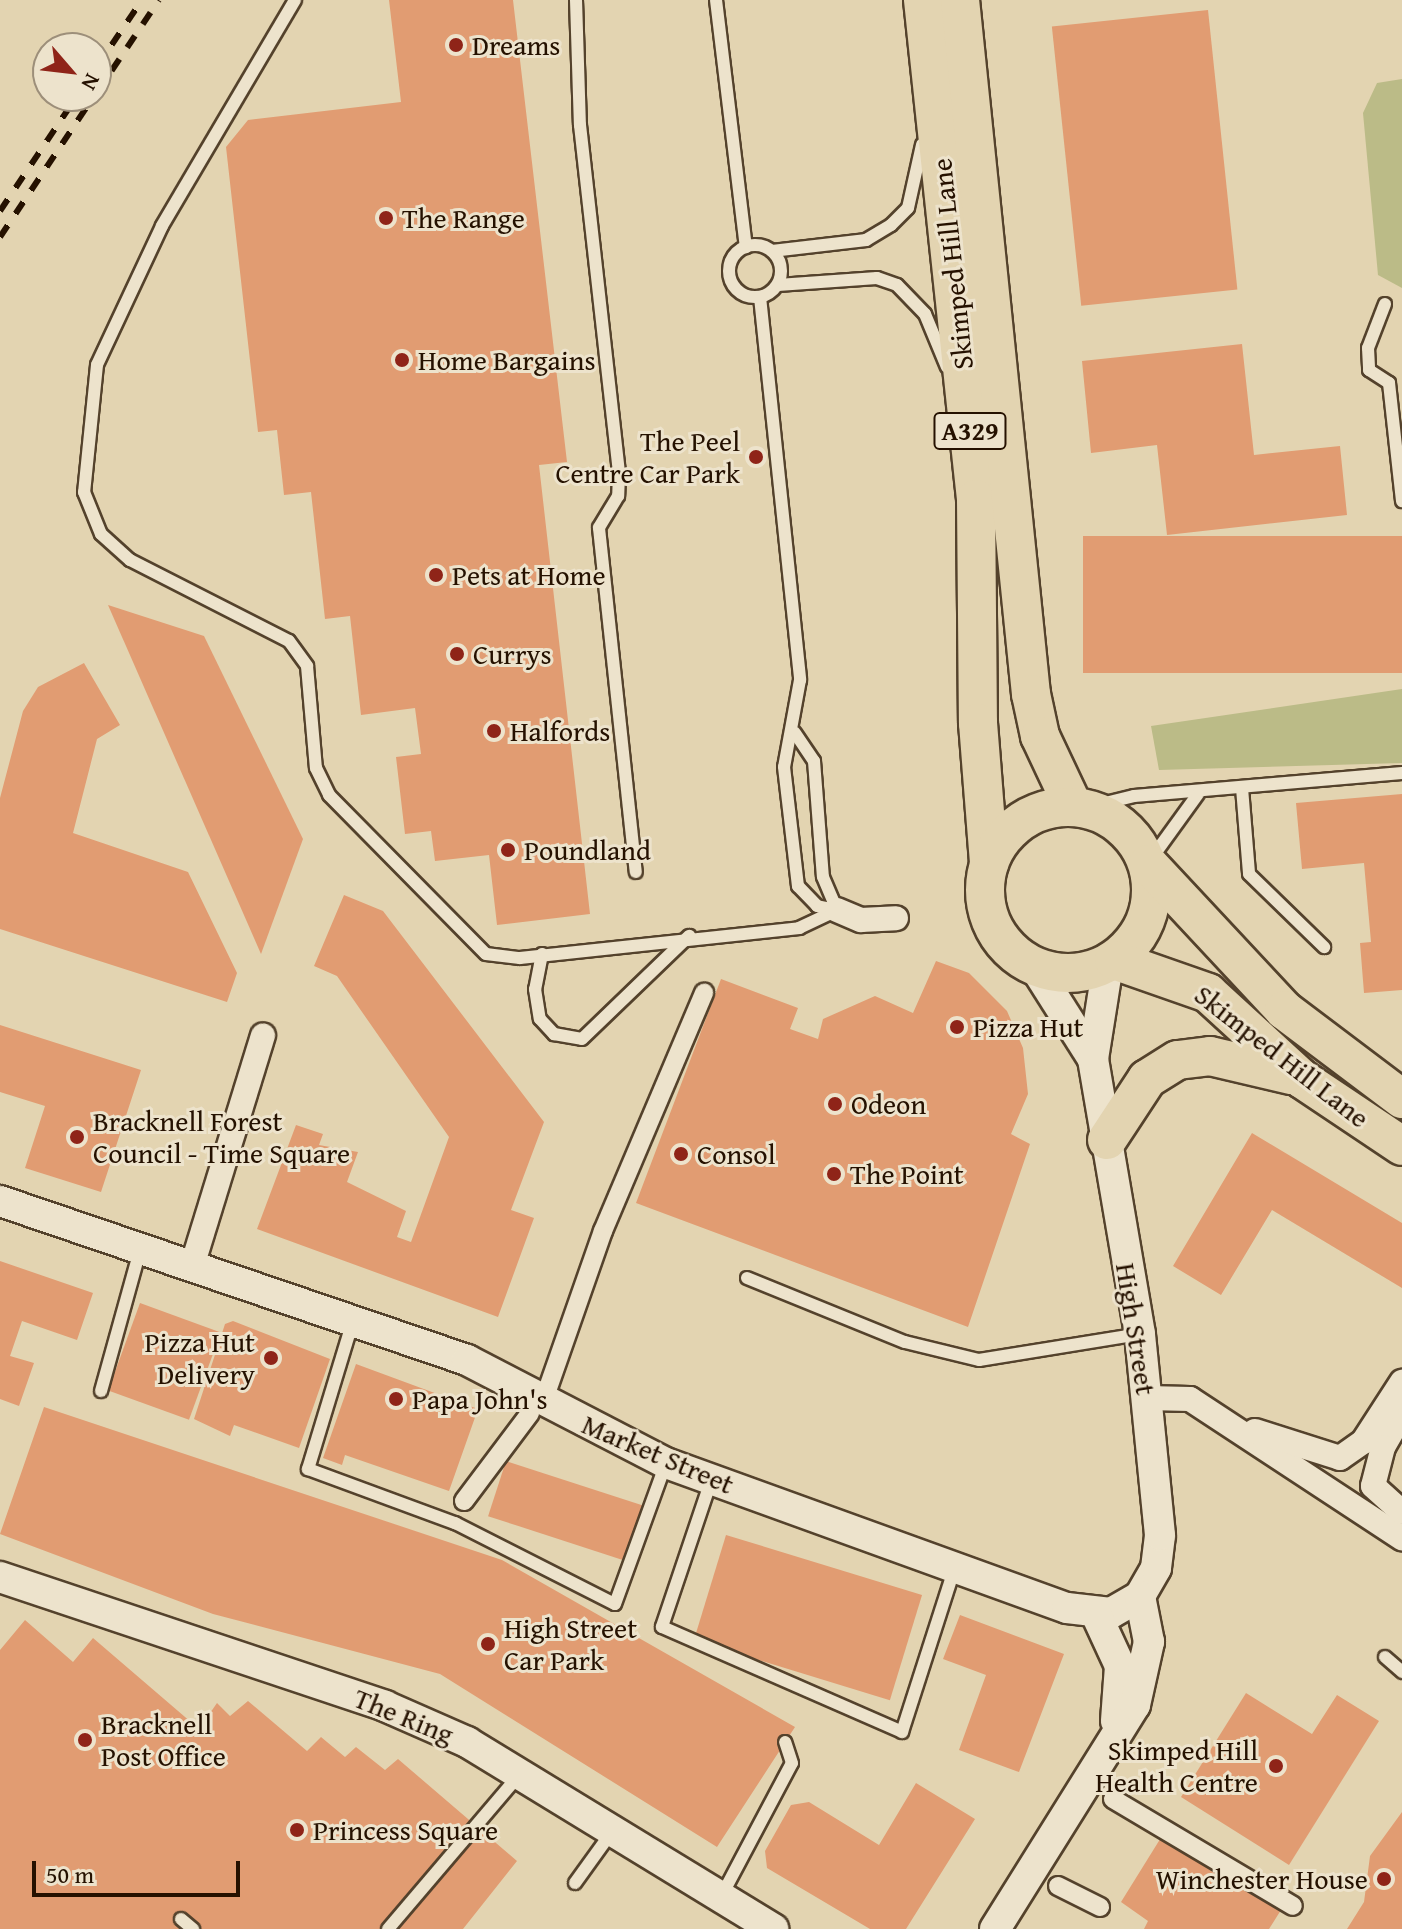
<!DOCTYPE html>
<style>
body{margin:0}
#map{position:relative;width:1402px;height:1929px;overflow:hidden;background:#e3d4b1;font-family:"Gentium Book Plus",serif}
div>[style]{position:absolute}
[style*='--x']{left:calc(var(--x)*1px);top:calc(var(--y)*1px);width:calc(var(--w)*1px);rotate:calc(var(--a)*1deg)}
.green>*{inset:0;background:#bbbb87}
.building>*{inset:0;background:#e19c72;transform-origin:0 0}
.roads{filter:drop-shadow(2px 0 #54422c) drop-shadow(-2px 0 #54422c) drop-shadow(0 2px #54422c) drop-shadow(0 -2px #54422c)}
.service>*{height:12px;margin:-6px;padding:0 6px;transform-origin:6px;border-radius:6px;background:#ede3cc}
.service>.ring{margin:-6px;padding:0;box-sizing:content-box;background:none;border:12px solid #ede3cc;border-radius:50%}
.pedestrian>*{height:18px;margin:-9px;padding:0 9px;transform-origin:9px;border-radius:9px;background:#ede3cc}
.minor>*{height:24px;margin:-12px;padding:0 12px;transform-origin:12px;border-radius:12px;background:#ede3cc}
.tertiary>*{height:30px;margin:-15px;padding:0 15px;transform-origin:15px;border-radius:15px;background:#ede3cc}
.primary>*{height:38px;margin:-19px;padding:0 19px;transform-origin:19px;border-radius:19px;background:#e3d4b1}
.primary>.ring{margin:-19px;padding:0;box-sizing:content-box;background:none;border:38px solid #e3d4b1;border-radius:50%}
.rail>*{height:6px;margin-top:-3px;transform-origin:0;background:repeating-linear-gradient(90deg,#251100 0 14px,transparent 0 28px)}
.dots>*{width:22px;height:22px;translate:-50% -50%;box-sizing:border-box;border:4px solid #ede3cc;border-radius:50%}
span{translate:-50% -50%;white-space:nowrap;text-align:center;line-height:1.15;-webkit-text-stroke:6px #ede3cc;paint-order:stroke}
.shield-label span{padding:2px 6px;background:#ede3cc;border:2px solid;border-radius:6px;-webkit-text-stroke-width:0}
.shield-label{font-size:26px;color:#251100;font-weight:700}
.poi-label{font-size:28px;color:#251100}
.left{translate:0 -50%;text-align:left}
.right{translate:-100% -50%;text-align:right}
.street-label{font-size:28px;color:#251100}
.north{position:absolute;left:32px;top:32px;width:80px;height:80px;box-sizing:border-box;background:#ede3cc;border:2px solid #9d8f7a;border-radius:50%;rotate:118deg;font-size:22px;font-weight:700;line-height:32px;text-align:center;color:#251100}
.north::after{content:'';display:block;margin:auto;width:28px;height:36px;background:#8f2418;clip-path:polygon(50% 0,100% 100%,50% 72%,0 100%)}
.scale{position:absolute;left:32px;top:1861px;width:208px;height:36px;box-sizing:border-box;border:4px solid #251100;border-top:0;padding-left:10px;font-size:24px;line-height:28px;white-space:nowrap;color:#251100;-webkit-text-stroke:6px #ede3cc;paint-order:stroke}
</style>
<div id="map">
<div class="green">
<i style="clip-path:polygon(1402px 79px,1402px 288px,1378px 275px,1363px 113px,1377px 83px)"></i>
<i style="clip-path:polygon(1402px 689px,1402px 763px,1159px 770px,1151px 726px)"></i>
</div>
<div class="building">
<i style="clip-path:polygon(389px 0,513px 0,567px 462px,539px 465px,590px 914px,497px 925px,489px 855px,435px 861px,431px 831px,405px 834px,396px 757px,421px 754px,415px 708px,361px 715px,350px 616px,325px 619px,311px 492px,284px 495px,277px 430px,258px 432px,226px 147px,248px 120px,401px 102px)"></i>
<i style="left:1208px;top:10px;width:281px;height:157px;rotate:84deg"></i>
<i style="clip-path:polygon(1242px 344px,1254px 455px,1340px 446px,1347px 515px,1167px 535px,1157px 445px,1091px 453px,1082px 361px)"></i>
<i style="left:1402px;top:536px;width:137px;height:319px;rotate:90deg"></i>
<i style="clip-path:polygon(108px 605px,204px 636px,303px 839px,261px 954px)"></i>
<i style="clip-path:polygon(84px 663px,120px 725px,97px 739px,73px 833px,188px 872px,237px 973px,227px 1002px,0 929px,0 798px,23px 711px,38px 687px)"></i>
<i style="clip-path:polygon(1402px 794px,1402px 990px,1364px 993px,1360px 943px,1371px 942px,1364px 863px,1302px 869px,1296px 803px)"></i>
<i style="clip-path:polygon(344px 895px,383px 911px,544px 1122px,511px 1210px,534px 1218px,498px 1317px,257px 1229px,296px 1125px,323px 1134px,319px 1145px,358px 1152px,347px 1182px,406px 1211px,397px 1237px,411px 1242px,449px 1137px,337px 976px,314px 966px)"></i>
<i style="clip-path:polygon(936px 961px,969px 973px,1007px 1011px,1023px 1048px,1028px 1094px,1011px 1134px,1030px 1144px,968px 1327px,636px 1203px,721px 979px,798px 1008px,790px 1029px,818px 1039px,823px 1019px,875px 996px,913px 1013px)"></i>
<i style="clip-path:polygon(0 1025px,141px 1070px,101px 1192px,25px 1168px,45px 1106px,0 1092px)"></i>
<i style="clip-path:polygon(1252px 1133px,1402px 1223px,1402px 1288px,1272px 1210px,1221px 1295px,1173px 1266px)"></i>
<i style="clip-path:polygon(0 1261px,93px 1293px,77px 1340px,22px 1321px,10px 1356px,34px 1363px,19px 1406px,0 1399px)"></i>
<i style="left:140px;top:1303px;width:86px;height:93px;rotate:20deg"></i>
<i style="clip-path:polygon(233px 1321px,330px 1359px,299px 1448px,234px 1425px,230px 1436px,194px 1419px,225px 1324px)"></i>
<i style="clip-path:polygon(356px 1364px,478px 1409px,449px 1491px,345px 1455px,342px 1465px,323px 1458px)"></i>
<i style="clip-path:polygon(44px 1407px,502px 1560px,795px 1727px,717px 1847px,440px 1674px,213px 1614px,0 1534px)"></i>
<i style="left:506px;top:1461px;width:144px;height:58px;rotate:18deg"></i>
<i style="left:726px;top:1535px;width:205px;height:110px;rotate:17deg"></i>
<i style="clip-path:polygon(960px 1615px,1064px 1654px,1019px 1772px,959px 1750px,986px 1675px,943px 1659px)"></i>
<i style="clip-path:polygon(25px 1620px,73px 1662px,93px 1638px,199px 1729px,217px 1703px,230px 1716px,248px 1701px,307px 1751px,321px 1737px,345px 1757px,356px 1747px,385px 1770px,398px 1759px,517px 1861px,463px 1929px,0 1929px,0 1650px)"></i>
<i style="clip-path:polygon(1246px 1693px,1312px 1734px,1337px 1695px,1379px 1721px,1289px 1865px,1181px 1797px)"></i>
<i style="clip-path:polygon(916px 1783px,975px 1819px,906px 1929px,870px 1929px,767px 1868px,765px 1851px,791px 1805px,809px 1802px,879px 1845px)"></i>
<i style="clip-path:polygon(1402px 1812px,1402px 1929px,1347px 1929px,1364px 1902px,1370px 1856px)"></i>
<i style="clip-path:polygon(1162px 1836px,1281px 1910px,1269px 1929px,1144px 1929px,1148px 1921px,1121px 1902px)"></i>
</div>
<div class="roads">
<div class="service">
<i style="--x:295;--y:0;--w:262;--a:120.5"></i>
<i style="--x:162;--y:226;--w:153;--a:115.1"></i>
<i style="--x:97;--y:365;--w:128;--a:95.8"></i>
<i style="--x:84;--y:492;--w:45;--a:68"></i>
<i style="--x:101;--y:534;--w:39;--a:42"></i>
<i style="--x:130;--y:560;--w:178;--a:27"></i>
<i style="--x:289;--y:641;--w:31;--a:54"></i>
<i style="--x:307;--y:666;--w:102;--a:85"></i>
<i style="--x:316;--y:768;--w:30;--a:64"></i>
<i style="--x:329;--y:795;--w:223;--a:45.4"></i>
<i style="--x:486;--y:954;--w:34;--a:7"></i>
<i style="--x:520;--y:958;--w:281;--a:-6.1"></i>
<i style="--x:799;--y:928;--w:42;--a:-25.3"></i>
<i style="--x:576;--y:0;--w:125;--a:88.2"></i>
<i style="--x:580;--y:125;--w:350;--a:83.6"></i>
<i style="--x:619;--y:473;--w:23;--a:92"></i>
<i style="--x:618;--y:496;--w:37;--a:121"></i>
<i style="--x:599;--y:528;--w:346;--a:83.9"></i>
<i style="--x:716;--y:0;--w:249;--a:83.1"></i>
<i class="ring" style="left:729px;top:245px;width:40px;height:40px"></i>
<i style="--x:772;--y:251;--w:95;--a:-6.7"></i>
<i style="--x:866;--y:240;--w:29;--a:-31"></i>
<i style="--x:891;--y:225;--w:24;--a:-45"></i>
<i style="--x:908;--y:208;--w:65;--a:-77.5"></i>
<i style="--x:778;--y:285;--w:99;--a:-4"></i>
<i style="--x:877;--y:278;--w:21;--a:19"></i>
<i style="--x:897;--y:285;--w:40;--a:46"></i>
<i style="--x:925;--y:314;--w:57;--a:67.5"></i>
<i style="--x:760;--y:297;--w:385;--a:84"></i>
<i style="--x:800;--y:680;--w:88;--a:100.4"></i>
<i style="--x:784;--y:767;--w:120;--a:83.3"></i>
<i style="--x:798;--y:886;--w:28;--a:46"></i>
<i style="--x:817;--y:906;--w:19;--a:12"></i>
<i style="--x:1385;--y:304;--w:47;--a:111.1"></i>
<i style="--x:1368;--y:348;--w:22;--a:87"></i>
<i style="--x:1369;--y:370;--w:24;--a:33"></i>
<i style="--x:1389;--y:383;--w:119;--a:83.7"></i>
<i style="--x:795;--y:733;--w:34;--a:56"></i>
<i style="--x:814;--y:761;--w:116;--a:85.6"></i>
<i style="--x:823;--y:877;--w:36;--a:67"></i>
<i style="--x:1242;--y:788;--w:86;--a:85.3"></i>
<i style="--x:1249;--y:874;--w:105;--a:44.2"></i>
<i style="--x:1085;--y:808;--w:50;--a:-13.8"></i>
<i style="--x:1134;--y:796;--w:269;--a:-4.9"></i>
<i style="--x:1151;--y:859;--w:80;--a:-54.1"></i>
<i style="--x:542;--y:954;--w:36;--a:101"></i>
<i style="--x:535;--y:989;--w:30;--a:81"></i>
<i style="--x:540;--y:1019;--w:21;--a:47"></i>
<i style="--x:554;--y:1034;--w:28;--a:10"></i>
<i style="--x:582;--y:1039;--w:149;--a:-43.9"></i>
<i style="--x:747;--y:1278;--w:170;--a:22.1"></i>
<i style="--x:905;--y:1342;--w:76;--a:13.7"></i>
<i style="--x:979;--y:1360;--w:162;--a:-9.2"></i>
<i style="--x:353;--y:1321;--w:155;--a:106.9"></i>
<i style="--x:308;--y:1469;--w:157;--a:20.2"></i>
<i style="--x:455;--y:1523;--w:179;--a:26.9"></i>
<i style="--x:615;--y:1604;--w:150;--a:-70.1"></i>
<i style="--x:101;--y:1391;--w:149;--a:-74.5"></i>
<i style="--x:711;--y:1481;--w:154;--a:108.6"></i>
<i style="--x:662;--y:1627;--w:262;--a:23.6"></i>
<i style="--x:902;--y:1732;--w:173;--a:-72.2"></i>
<i style="--x:1385;--y:1657;--w:23;--a:41"></i>
<i style="--x:575;--y:1883;--w:62;--a:-54.2"></i>
<i style="--x:722;--y:1895;--w:149;--a:-62.1"></i>
<i style="--x:792;--y:1763;--w:22;--a:-108"></i>
<i style="--x:181;--y:1919;--w:16;--a:40"></i>
<i style="--x:388;--y:1929;--w:204;--a:-49.6"></i>
</div>
<div class="pedestrian">
<i style="--x:548;--y:1388;--w:166;--a:-70.7"></i>
<i style="--x:603;--y:1231;--w:259;--a:-67"></i>
<i style="--x:464;--y:1501;--w:110;--a:-53.1"></i>
<i style="--x:1113;--y:1799;--w:209;--a:30.7"></i>
<i style="--x:1058;--y:1886;--w:47;--a:26.6"></i>
</div>
<div class="minor">
<i style="--x:837;--y:910;--w:26;--a:23"></i>
<i style="--x:861;--y:920;--w:35;--a:-3"></i>
<i style="--x:193;--y:1263;--w:238;--a:-72.9"></i>
<i style="--x:1147;--y:1398;--w:43;--a:1.3"></i>
<i style="--x:1190;--y:1399;--w:254;--a:33.3"></i>
<i style="--x:1402;--y:1414;--w:38;--a:120"></i>
<i style="--x:1383;--y:1447;--w:40;--a:104.4"></i>
<i style="--x:1373;--y:1486;--w:39;--a:42"></i>
<i style="--x:1255;--y:1431;--w:89;--a:17.6"></i>
<i style="--x:1340;--y:1458;--w:28;--a:-35"></i>
<i style="--x:1363;--y:1442;--w:72;--a:-57"></i>
</div>
<div class="tertiary">
<i style="--x:1034;--y:966;--w:110;--a:57.6"></i>
<i style="--x:0;--y:1201;--w:493;--a:18.8"></i>
<i style="--x:467;--y:1360;--w:224;--a:27.4"></i>
<i style="--x:666;--y:1463;--w:426;--a:19.9"></i>
<i style="--x:1067;--y:1608;--w:44;--a:6.5"></i>
<i style="--x:1111;--y:1613;--w:34;--a:-30"></i>
<i style="--x:1140;--y:1596;--w:32;--a:-60"></i>
<i style="--x:1156;--y:1568;--w:33;--a:-83"></i>
<i style="--x:1160;--y:1535;--w:202;--a:-95.7"></i>
<i style="--x:1140;--y:1334;--w:279;--a:-99.7"></i>
<i style="--x:1093;--y:1059;--w:96;--a:-81"></i>
<i style="--x:0;--y:1577;--w:406;--a:18.5"></i>
<i style="--x:385;--y:1706;--w:90;--a:23.7"></i>
<i style="--x:467;--y:1742;--w:359;--a:31.4"></i>
<i style="--x:1096;--y:1614;--w:57;--a:65.2"></i>
<i style="--x:1120;--y:1666;--w:55;--a:94.2"></i>
<i style="--x:995;--y:1929;--w:264;--a:-58"></i>
<i style="--x:1135;--y:1705;--w:65;--a:-77.5"></i>
<i style="--x:1149;--y:1642;--w:47;--a:-101.1"></i>
</div>
<div class="primary">
<i style="--x:923;--y:0;--w:502;--a:83.94"></i>
<i style="--x:976;--y:499;--w:224;--a:89.5"></i>
<i style="--x:978;--y:723;--w:141;--a:85.5"></i>
<i style="--x:960;--y:0;--w:698;--a:84.16"></i>
<i style="--x:1031;--y:694;--w:43;--a:77.9"></i>
<i style="--x:1040;--y:736;--w:77;--a:64.8"></i>
<i class="ring" style="left:985px;top:807px;width:128px;height:128px"></i>
<i style="--x:1148;--y:864;--w:200;--a:47"></i>
<i style="--x:1284;--y:1010;--w:148;--a:37"></i>
<i style="--x:1114;--y:960;--w:100;--a:19.3"></i>
<i style="--x:1208;--y:993;--w:127;--a:42.5"></i>
<i style="--x:1302;--y:1079;--w:120;--a:33.8"></i>
<i style="--x:1107;--y:1140;--w:73;--a:-56.7"></i>
<i style="--x:1147;--y:1079;--w:36;--a:-32"></i>
<i style="--x:1178;--y:1060;--w:32;--a:-7"></i>
<i style="--x:1210;--y:1056;--w:83;--a:13.2"></i>
</div>
</div>
<div class="rail">
<i style="--x:96;--y:68;--w:82;--a:-55.9"></i>
<i style="--x:96;--y:94;--w:113;--a:-56.2"></i>
<i style="--x:0;--y:211;--w:138;--a:-56.2"></i>
<i style="--x:0;--y:237;--w:169;--a:-56.3"></i>
</div>
<div class="dots">
<i style="left:456px;top:45px;background:#8f2418"></i>
<i style="left:386px;top:218px;background:#8f2418"></i>
<i style="left:402px;top:360px;background:#8f2418"></i>
<i style="left:756px;top:457px;background:#8f2418"></i>
<i style="left:436px;top:575px;background:#8f2418"></i>
<i style="left:457px;top:654px;background:#8f2418"></i>
<i style="left:494px;top:731px;background:#8f2418"></i>
<i style="left:508px;top:850px;background:#8f2418"></i>
<i style="left:957px;top:1027px;background:#8f2418"></i>
<i style="left:835px;top:1104px;background:#8f2418"></i>
<i style="left:77px;top:1137px;background:#8f2418"></i>
<i style="left:681px;top:1154px;background:#8f2418"></i>
<i style="left:834px;top:1174px;background:#8f2418"></i>
<i style="left:271px;top:1358px;background:#8f2418"></i>
<i style="left:396px;top:1399px;background:#8f2418"></i>
<i style="left:488px;top:1644px;background:#8f2418"></i>
<i style="left:85px;top:1740px;background:#8f2418"></i>
<i style="left:1276px;top:1766px;background:#8f2418"></i>
<i style="left:297px;top:1830px;background:#8f2418"></i>
<i style="left:1384px;top:1879px;background:#8f2418"></i>
</div>
<div class="shield-label">
<span style="left:970px;top:431px">A329</span>
</div>
<div class="poi-label">
<span class="left" style="left:472px;top:45px">Dreams</span>
<span class="left" style="left:402px;top:218px">The Range</span>
<span class="left" style="left:418px;top:360px">Home Bargains</span>
<span class="right" style="left:740px;top:457px">The Peel<br>Centre Car Park</span>
<span class="left" style="left:452px;top:575px">Pets at Home</span>
<span class="left" style="left:473px;top:654px">Currys</span>
<span class="left" style="left:510px;top:731px">Halfords</span>
<span class="left" style="left:524px;top:850px">Poundland</span>
<span class="left" style="left:973px;top:1027px">Pizza Hut</span>
<span class="left" style="left:851px;top:1104px">Odeon</span>
<span class="left" style="left:93px;top:1137px">Bracknell Forest<br>Council - Time Square</span>
<span class="left" style="left:697px;top:1154px">Consol</span>
<span class="left" style="left:850px;top:1174px">The Point</span>
<span class="right" style="left:255px;top:1358px">Pizza Hut<br>Delivery</span>
<span class="left" style="left:412px;top:1399px">Papa John's</span>
<span class="left" style="left:504px;top:1644px">High Street<br>Car Park</span>
<span class="left" style="left:101px;top:1740px">Bracknell<br>Post Office</span>
<span class="right" style="left:1258px;top:1766px">Skimped Hill<br>Health Centre</span>
<span class="left" style="left:313px;top:1830px">Princess Square</span>
<span class="right" style="left:1368px;top:1879px">Winchester House</span>
</div>
<div class="street-label">
<span style="left:952px;top:264px;rotate:-96deg">Skimped Hill Lane</span>
<span style="left:1282px;top:1056px;rotate:38deg">Skimped Hill Lane</span>
<span style="left:1136px;top:1329px;rotate:81deg">High Street</span>
<span style="left:658px;top:1454px;rotate:23deg">Market Street</span>
<span style="left:404px;top:1716px;rotate:22deg">The Ring</span>
</div>
<div class="north">N</div>
<div class="scale">50 m</div>
</div>
